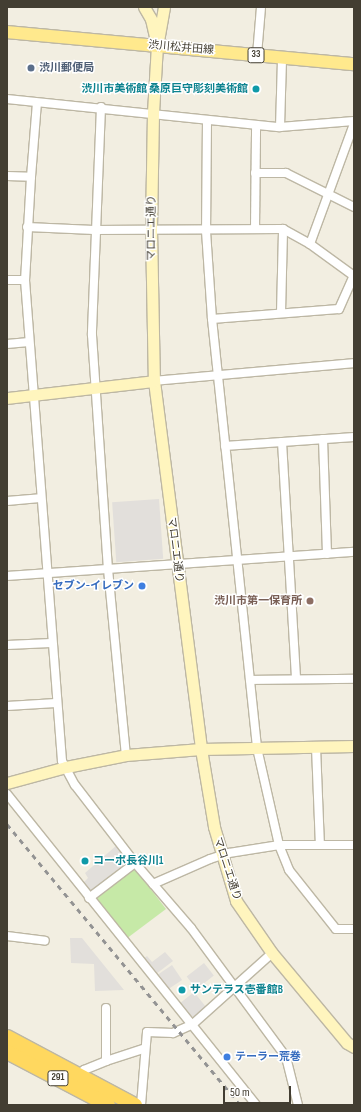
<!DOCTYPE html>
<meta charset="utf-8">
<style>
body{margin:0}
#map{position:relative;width:361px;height:1112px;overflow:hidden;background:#f2eee1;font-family:"Sofia Sans Condensed","Noto Sans JP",sans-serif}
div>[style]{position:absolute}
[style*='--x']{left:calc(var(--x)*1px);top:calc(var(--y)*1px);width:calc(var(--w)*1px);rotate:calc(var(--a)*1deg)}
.green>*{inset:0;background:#c6e9a7}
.parking>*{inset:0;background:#e2dfdb;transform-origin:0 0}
.roads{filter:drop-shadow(1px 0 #bdb7a4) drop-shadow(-1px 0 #bdb7a4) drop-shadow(0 1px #bdb7a4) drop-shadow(0 -1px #bdb7a4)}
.street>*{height:8px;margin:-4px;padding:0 4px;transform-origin:4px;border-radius:4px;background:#fff}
.secondary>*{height:11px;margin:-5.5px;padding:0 5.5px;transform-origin:5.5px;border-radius:5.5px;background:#fff5be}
.primary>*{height:12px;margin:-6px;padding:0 6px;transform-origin:6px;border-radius:6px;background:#ffe98d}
.highway>*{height:14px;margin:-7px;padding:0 7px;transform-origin:7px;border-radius:7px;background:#ffd85f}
.rail>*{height:2.5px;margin-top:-1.25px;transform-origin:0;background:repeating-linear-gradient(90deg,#939393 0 5px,transparent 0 10px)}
.dots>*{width:11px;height:11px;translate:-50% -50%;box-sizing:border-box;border:2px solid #fff;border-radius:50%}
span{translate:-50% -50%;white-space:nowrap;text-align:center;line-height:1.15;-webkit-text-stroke:3px #fff;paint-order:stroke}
.shield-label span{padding:1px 3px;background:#fff;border:1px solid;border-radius:3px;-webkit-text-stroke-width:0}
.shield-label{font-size:10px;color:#433e32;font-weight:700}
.street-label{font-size:11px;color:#433e32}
.service-label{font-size:11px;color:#4e5e75;font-weight:700}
.left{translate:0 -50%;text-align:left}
.culture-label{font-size:11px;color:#0d838f;font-weight:700}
.right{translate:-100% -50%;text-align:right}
.shop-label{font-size:11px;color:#366cbe;font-weight:700}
.education-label{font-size:11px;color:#785e54;font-weight:700}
.frame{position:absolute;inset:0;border:8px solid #433e32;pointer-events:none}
.scale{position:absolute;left:223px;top:1086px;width:68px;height:18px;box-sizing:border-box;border:2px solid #433e32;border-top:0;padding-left:5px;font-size:12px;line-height:14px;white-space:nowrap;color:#433e32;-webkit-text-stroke:3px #fff;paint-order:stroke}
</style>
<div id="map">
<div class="green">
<i style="clip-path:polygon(131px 870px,136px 870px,166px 909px,126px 939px,94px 899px)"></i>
</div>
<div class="parking">
<i style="left:159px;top:499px;width:60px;height:47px;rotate:86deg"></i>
<i style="clip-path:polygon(117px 845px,129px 861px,127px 866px,90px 893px,81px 885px,88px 878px,85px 873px)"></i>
<i style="clip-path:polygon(70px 938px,82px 938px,124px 990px,95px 991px,94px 964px,71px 963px)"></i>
<i style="clip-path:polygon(165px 952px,173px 961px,156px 974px,143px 959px,147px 956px,152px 962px)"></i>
<i style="left:204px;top:963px;width:16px;height:22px;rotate:52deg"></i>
<i style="left:172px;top:965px;width:18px;height:20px;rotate:56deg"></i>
<i style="clip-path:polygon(194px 992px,206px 1007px,193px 1017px,179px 1004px)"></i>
</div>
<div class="roads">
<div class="street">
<i style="--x:257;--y:55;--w:48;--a:-85.2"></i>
<i style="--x:7;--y:99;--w:274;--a:5.9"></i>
<i style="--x:280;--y:127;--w:74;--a:-4.6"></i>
<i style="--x:101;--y:107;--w:228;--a:92.3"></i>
<i style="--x:92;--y:335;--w:235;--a:86.1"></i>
<i style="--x:108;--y:569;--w:187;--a:84.5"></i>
<i style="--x:207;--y:120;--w:111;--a:90.5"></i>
<i style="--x:206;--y:231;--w:88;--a:86.1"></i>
<i style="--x:212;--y:319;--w:431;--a:84"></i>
<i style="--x:257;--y:748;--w:99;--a:77.2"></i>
<i style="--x:279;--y:845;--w:27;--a:68"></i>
<i style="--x:289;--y:870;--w:75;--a:51.5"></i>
<i style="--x:336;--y:929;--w:18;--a:0"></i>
<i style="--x:280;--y:127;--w:69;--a:-88.3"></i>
<i style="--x:255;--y:173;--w:31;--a:0"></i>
<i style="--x:286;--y:173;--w:76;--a:26.6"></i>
<i style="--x:7;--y:176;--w:24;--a:2"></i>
<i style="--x:31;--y:177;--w:103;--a:93.3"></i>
<i style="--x:25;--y:280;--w:482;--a:85.6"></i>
<i style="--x:62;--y:761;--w:27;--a:62"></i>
<i style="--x:75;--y:785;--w:98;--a:52.4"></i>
<i style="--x:135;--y:863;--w:86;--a:49.3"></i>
<i style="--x:191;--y:928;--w:160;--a:53.6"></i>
<i style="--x:286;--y:1057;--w:49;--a:76"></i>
<i style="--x:31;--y:177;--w:74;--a:-85.4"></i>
<i style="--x:27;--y:227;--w:67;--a:2.6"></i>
<i style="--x:94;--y:230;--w:189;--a:-0.3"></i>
<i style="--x:283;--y:229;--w:31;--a:29"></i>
<i style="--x:310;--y:244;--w:54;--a:36"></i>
<i style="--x:255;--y:229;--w:104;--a:-89.4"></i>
<i style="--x:310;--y:244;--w:128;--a:-69.9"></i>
<i style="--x:7;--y:280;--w:18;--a:0"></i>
<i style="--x:281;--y:313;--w:84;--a:-88.6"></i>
<i style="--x:212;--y:319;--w:127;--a:-4.5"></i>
<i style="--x:339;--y:309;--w:37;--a:-66"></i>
<i style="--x:7;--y:344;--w:22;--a:-5"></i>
<i style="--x:154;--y:381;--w:201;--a:-5.1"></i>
<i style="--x:323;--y:439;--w:115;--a:88"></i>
<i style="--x:282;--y:442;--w:237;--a:86.6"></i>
<i style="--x:225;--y:446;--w:129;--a:-4"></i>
<i style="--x:7;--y:501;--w:33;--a:-5"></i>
<i style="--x:7;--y:576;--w:348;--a:-4"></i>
<i style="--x:7;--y:645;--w:44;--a:-2.6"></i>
<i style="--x:250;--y:680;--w:104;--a:-0.6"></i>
<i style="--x:7;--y:706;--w:49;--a:-3.5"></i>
<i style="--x:316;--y:747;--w:98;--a:87.7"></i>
<i style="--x:7;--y:794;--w:398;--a:51.3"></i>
<i style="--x:153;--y:884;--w:62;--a:-23.7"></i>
<i style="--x:210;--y:859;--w:20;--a:-18"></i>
<i style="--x:229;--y:853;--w:51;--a:-9.1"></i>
<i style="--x:279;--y:845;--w:75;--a:0"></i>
<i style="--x:89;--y:898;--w:58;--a:-37.3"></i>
<i style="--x:7;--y:936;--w:38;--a:7"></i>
<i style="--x:106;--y:1061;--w:40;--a:-18"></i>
<i style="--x:78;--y:1078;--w:10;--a:-53"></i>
<i style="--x:84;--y:1070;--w:24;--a:-22"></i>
<i style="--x:106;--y:1061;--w:53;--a:-90"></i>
<i style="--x:141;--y:1105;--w:73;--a:-85.3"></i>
<i style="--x:147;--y:1032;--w:26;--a:2"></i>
<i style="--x:173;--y:1033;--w:22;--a:-24"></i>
<i style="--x:193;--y:1024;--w:106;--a:-41.9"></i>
</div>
<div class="secondary">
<i style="--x:144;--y:7;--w:14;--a:60"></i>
<i style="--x:151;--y:19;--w:22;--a:77"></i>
<i style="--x:164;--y:7;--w:39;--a:100"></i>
<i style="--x:157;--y:45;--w:68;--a:93.4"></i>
<i style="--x:153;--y:113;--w:116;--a:91"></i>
<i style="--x:151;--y:229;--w:152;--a:88.9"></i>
<i style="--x:154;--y:381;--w:371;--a:82.7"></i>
<i style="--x:201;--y:749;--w:79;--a:80.5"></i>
<i style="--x:214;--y:827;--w:77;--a:73.4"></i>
<i style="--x:236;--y:901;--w:63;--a:55.3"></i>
<i style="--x:272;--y:953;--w:117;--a:50.2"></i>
<i style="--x:347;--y:1043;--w:8;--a:30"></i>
<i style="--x:7;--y:398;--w:148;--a:-6.6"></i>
<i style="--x:7;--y:783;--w:61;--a:-15.2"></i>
<i style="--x:66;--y:767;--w:61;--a:-11.3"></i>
<i style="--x:126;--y:755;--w:75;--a:-4.6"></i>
<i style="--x:201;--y:749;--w:153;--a:-1.1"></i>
</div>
<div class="primary">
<i style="--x:7;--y:32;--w:348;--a:5.3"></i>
</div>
<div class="highway">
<i style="--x:7;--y:1037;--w:145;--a:28"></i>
<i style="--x:7;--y:1052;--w:114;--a:27.7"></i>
</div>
</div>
<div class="rail">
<i style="--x:7;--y:824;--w:365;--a:50.3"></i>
</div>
<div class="dots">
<i style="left:31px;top:68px;background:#5c6f8a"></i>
<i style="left:256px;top:89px;background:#0f9aa8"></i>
<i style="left:142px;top:586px;background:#3f7fe0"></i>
<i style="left:310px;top:601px;background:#8d6e63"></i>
<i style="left:85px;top:861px;background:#0f9aa8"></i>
<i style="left:182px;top:990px;background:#0f9aa8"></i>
<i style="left:227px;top:1057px;background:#3f7fe0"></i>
</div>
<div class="shield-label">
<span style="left:256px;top:55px">33</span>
<span style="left:58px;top:1078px">291</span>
</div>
<div class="street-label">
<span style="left:181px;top:48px;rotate:5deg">渋川松井田線</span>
<span style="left:152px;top:228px;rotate:-90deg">マロニエ通り</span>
<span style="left:175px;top:550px;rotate:83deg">マロニエ通り</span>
<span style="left:227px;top:869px;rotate:72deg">マロニエ通り</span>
</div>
<div class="service-label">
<span class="left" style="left:39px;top:68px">渋川郵便局</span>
</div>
<div class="culture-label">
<span class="right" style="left:248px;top:89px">渋川市美術館 桑原巨守彫刻美術館</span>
<span class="left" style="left:93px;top:861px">コーポ長谷川1</span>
<span class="left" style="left:190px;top:990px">サンテラス壱番館B</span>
</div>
<div class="shop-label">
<span class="right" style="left:134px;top:586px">セブン-イレブン</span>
<span class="left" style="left:235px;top:1057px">テーラー荒巻</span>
</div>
<div class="education-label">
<span class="right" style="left:302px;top:601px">渋川市第一保育所</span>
</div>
<div class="frame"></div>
<div class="scale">50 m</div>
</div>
